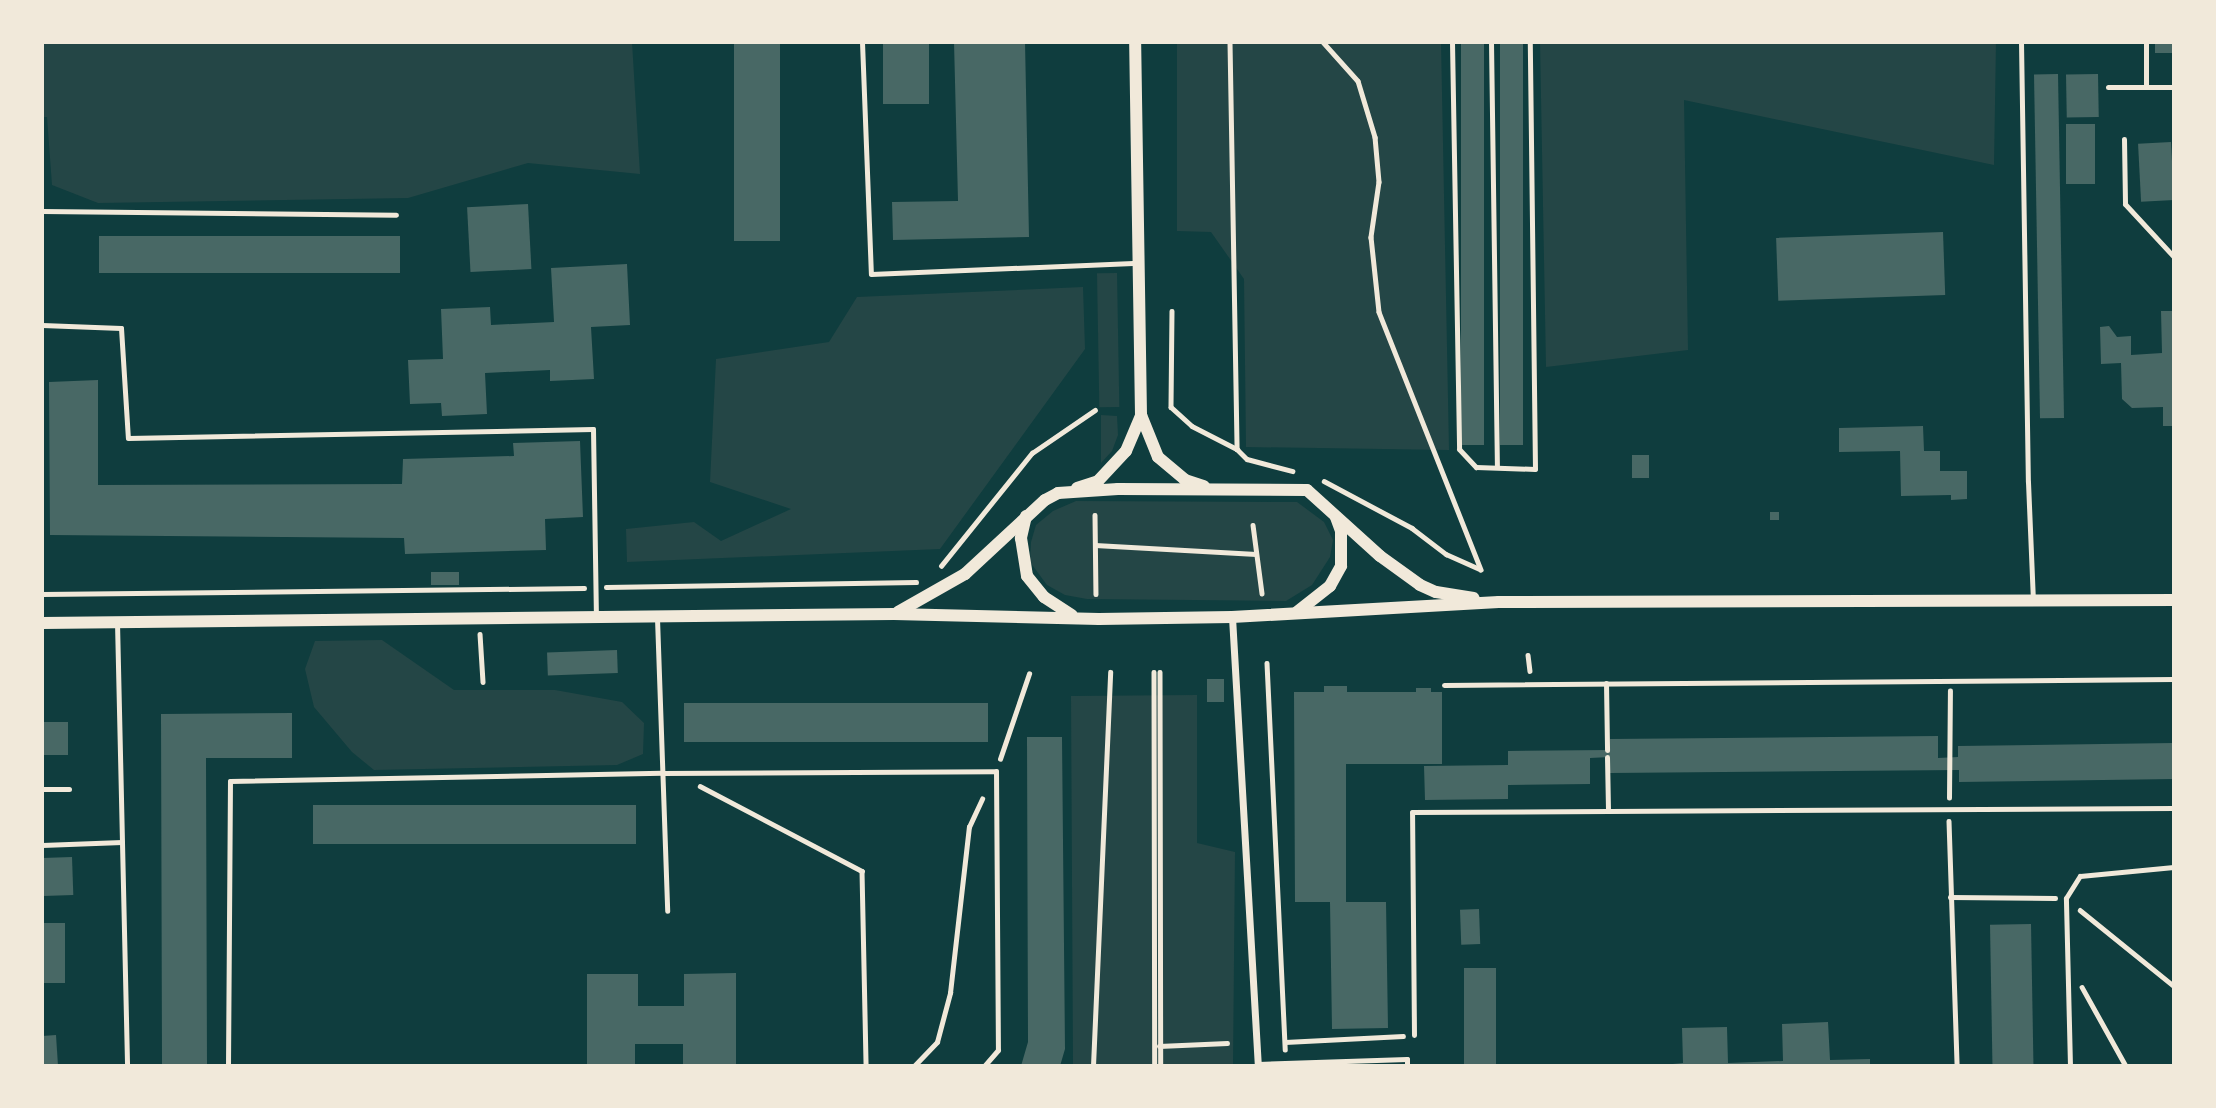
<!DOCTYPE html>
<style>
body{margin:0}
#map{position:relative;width:2216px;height:1108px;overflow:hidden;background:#0f3d3e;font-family:"Sofia Sans Condensed",sans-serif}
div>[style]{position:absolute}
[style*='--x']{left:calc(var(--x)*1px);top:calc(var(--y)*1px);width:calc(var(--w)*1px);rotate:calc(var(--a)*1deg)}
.green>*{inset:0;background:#244646;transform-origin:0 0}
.building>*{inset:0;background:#486865;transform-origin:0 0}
.path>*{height:4.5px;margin:-2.25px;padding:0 2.25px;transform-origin:2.25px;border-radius:2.25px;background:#f1e9da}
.service>*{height:5px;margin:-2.5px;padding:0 2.5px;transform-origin:2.5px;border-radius:2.5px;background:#f1e9da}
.minor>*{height:7px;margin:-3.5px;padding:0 3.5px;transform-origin:3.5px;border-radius:3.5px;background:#f1e9da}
.tertiary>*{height:12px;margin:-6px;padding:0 6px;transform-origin:6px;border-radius:6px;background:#f1e9da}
span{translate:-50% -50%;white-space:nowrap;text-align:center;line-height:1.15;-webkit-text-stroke:5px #f1e9da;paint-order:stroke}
.frame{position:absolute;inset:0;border:44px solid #f1e9da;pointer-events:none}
</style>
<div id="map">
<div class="green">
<i style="clip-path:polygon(42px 42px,632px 42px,640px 174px,528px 163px,408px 198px,98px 203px,52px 185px,47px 117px,42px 117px)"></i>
<i style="clip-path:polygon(1177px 42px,1441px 42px,1449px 450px,1246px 447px,1244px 279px,1211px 232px,1177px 231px)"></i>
<i style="clip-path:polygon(1540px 42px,1996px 42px,1994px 165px,1684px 100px,1688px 350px,1546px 367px)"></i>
<i style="left:1117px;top:273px;width:134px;height:20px;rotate:89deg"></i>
<i style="clip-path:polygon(1083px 287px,1085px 349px,940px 549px,627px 562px,626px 529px,694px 522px,721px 541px,791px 509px,710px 482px,716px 359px,829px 342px,857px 297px)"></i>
<i style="clip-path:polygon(1101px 415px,1117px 416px,1118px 435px,1112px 451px,1101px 463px)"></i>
<i style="clip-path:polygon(1076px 501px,1297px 502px,1324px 522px,1333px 540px,1330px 557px,1312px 585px,1286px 601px,1087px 599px,1065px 595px,1047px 585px,1030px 562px,1031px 542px,1036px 525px,1053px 511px)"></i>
<i style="clip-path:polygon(382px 640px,454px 690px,555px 690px,622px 702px,644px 723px,643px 754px,617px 765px,374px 770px,352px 752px,314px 707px,305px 669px,315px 641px)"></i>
<i style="clip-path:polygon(1197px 695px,1197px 843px,1235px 852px,1233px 1066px,1073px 1066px,1071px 696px)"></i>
</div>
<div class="building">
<i style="left:734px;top:42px;width:46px;height:199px"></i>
<i style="left:883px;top:42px;width:46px;height:62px"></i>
<i style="clip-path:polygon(954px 42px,1025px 42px,1029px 237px,893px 240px,892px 202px,958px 201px)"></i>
<i style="left:1461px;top:42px;width:23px;height:403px"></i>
<i style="left:1500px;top:42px;width:23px;height:403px"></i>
<i style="left:2155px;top:42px;width:19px;height:11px"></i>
<i style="left:2058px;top:74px;width:344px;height:24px;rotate:89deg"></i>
<i style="left:2098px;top:74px;width:43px;height:32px;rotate:89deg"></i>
<i style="left:2066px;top:124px;width:29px;height:60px"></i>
<i style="left:2171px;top:142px;width:58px;height:33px;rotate:87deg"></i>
<i style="left:528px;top:204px;width:65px;height:61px;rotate:87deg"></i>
<i style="left:1943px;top:232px;width:63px;height:167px;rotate:88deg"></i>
<i style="left:400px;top:236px;width:37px;height:301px;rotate:90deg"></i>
<i style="clip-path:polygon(627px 264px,630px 325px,591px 327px,594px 379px,550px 381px,550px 370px,485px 373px,487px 414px,442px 416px,441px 403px,410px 404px,408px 360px,443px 359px,441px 309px,490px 307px,491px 325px,554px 322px,551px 268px)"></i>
<i style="clip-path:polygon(2161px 311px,2174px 311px,2174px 426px,2163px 426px,2163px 407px,2132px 408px,2122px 399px,2121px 363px,2101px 364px,2100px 327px,2109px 326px,2117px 337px,2131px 336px,2131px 355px,2162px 353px)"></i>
<i style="clip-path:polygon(98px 380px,98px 485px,402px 484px,403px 459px,514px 456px,513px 443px,580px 441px,583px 517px,545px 519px,546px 550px,405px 554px,404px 538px,50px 535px,49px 382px)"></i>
<i style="clip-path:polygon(1923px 426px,1924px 451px,1940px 451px,1940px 471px,1967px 471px,1967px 499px,1951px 500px,1951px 495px,1901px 496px,1900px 451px,1839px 452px,1839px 428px)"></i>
<i style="left:1632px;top:455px;width:17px;height:23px"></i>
<i style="left:1770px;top:512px;width:9px;height:8px"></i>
<i style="left:431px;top:572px;width:28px;height:13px"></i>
<i style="left:617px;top:650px;width:23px;height:70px;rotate:88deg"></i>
<i style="left:1207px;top:679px;width:17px;height:23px"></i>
<i style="clip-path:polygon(1324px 686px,1347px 686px,1347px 692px,1416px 692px,1416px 688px,1431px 688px,1431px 692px,1442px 692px,1442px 764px,1346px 764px,1346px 902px,1386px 902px,1388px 1028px,1332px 1029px,1330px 902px,1295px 902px,1294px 692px,1324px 692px)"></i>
<i style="left:684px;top:703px;width:304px;height:39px"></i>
<i style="clip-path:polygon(292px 713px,292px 758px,206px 758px,207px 1066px,162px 1066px,161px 714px)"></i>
<i style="left:42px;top:722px;width:26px;height:33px"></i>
<i style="clip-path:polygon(1938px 736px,1938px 758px,1958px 757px,1958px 746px,2174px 743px,2174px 779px,1959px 782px,1959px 770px,1610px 773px,1610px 757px,1590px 758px,1590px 784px,1508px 785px,1508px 799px,1425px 800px,1424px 766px,1508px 765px,1508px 751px,1610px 750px,1610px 739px)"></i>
<i style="clip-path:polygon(1027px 737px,1062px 737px,1065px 1049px,1060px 1066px,1021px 1066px,1028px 1042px)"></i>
<i style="left:636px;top:805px;width:39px;height:323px;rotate:90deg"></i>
<i style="left:72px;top:857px;width:38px;height:30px;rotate:88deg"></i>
<i style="left:1479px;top:909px;width:35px;height:19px;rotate:88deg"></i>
<i style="left:42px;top:923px;width:23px;height:60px"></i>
<i style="left:2031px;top:924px;width:142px;height:41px;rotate:89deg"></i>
<i style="left:1464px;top:968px;width:32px;height:98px"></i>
<i style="clip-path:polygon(736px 973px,736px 1066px,683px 1066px,683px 1044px,635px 1044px,635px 1066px,587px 1066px,587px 974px,638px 974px,638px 1006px,684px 1006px,684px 974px)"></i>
<i style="clip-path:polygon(1828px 1022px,1830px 1060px,1870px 1059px,1870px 1066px,1652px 1066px,1683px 1063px,1682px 1028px,1727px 1027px,1728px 1063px,1783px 1061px,1782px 1024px)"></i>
<i style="clip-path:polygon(56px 1035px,58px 1066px,42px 1066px,42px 1036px)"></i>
</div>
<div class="path">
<i style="--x:1230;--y:42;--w:407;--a:89"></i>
<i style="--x:1323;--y:42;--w:52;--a:48.1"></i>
<i style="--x:1358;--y:81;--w:59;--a:73.1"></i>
<i style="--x:1375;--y:137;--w:45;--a:84.9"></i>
<i style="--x:1379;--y:182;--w:56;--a:98.3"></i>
<i style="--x:1371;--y:237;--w:75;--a:83.9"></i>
<i style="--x:1379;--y:312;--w:277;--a:68.4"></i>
<i style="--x:1172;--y:311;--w:96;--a:90.6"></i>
<i style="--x:1171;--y:407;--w:28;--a:42"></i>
<i style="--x:1192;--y:426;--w:51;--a:27.1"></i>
<i style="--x:1237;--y:449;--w:14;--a:45"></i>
<i style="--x:1247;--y:459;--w:47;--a:14.9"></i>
<i style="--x:1324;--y:481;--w:100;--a:28.1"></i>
<i style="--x:1412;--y:528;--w:43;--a:37.4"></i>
<i style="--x:1446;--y:554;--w:37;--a:24"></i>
<i style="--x:1095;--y:515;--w:79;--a:89.3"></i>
<i style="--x:1253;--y:525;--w:69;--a:82.5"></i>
<i style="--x:1095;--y:545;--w:161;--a:3.2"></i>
<i style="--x:941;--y:566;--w:145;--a:-51.2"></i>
<i style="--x:1032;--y:453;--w:76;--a:-34.3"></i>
<i style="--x:606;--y:587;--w:310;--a:-0.9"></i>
<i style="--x:42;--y:594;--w:542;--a:-0.63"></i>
<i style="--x:480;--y:634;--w:48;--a:86.4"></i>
<i style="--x:1528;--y:655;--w:16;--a:83"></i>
<i style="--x:1267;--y:663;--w:387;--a:87.3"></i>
<i style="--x:1154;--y:672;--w:394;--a:89.9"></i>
<i style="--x:1160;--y:672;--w:394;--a:89.9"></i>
<i style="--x:1000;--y:759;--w:90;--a:-71.2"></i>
<i style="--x:700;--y:786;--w:183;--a:27.7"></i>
<i style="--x:862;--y:871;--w:195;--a:88.8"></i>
<i style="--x:1949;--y:798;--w:107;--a:-89.5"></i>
<i style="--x:1949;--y:821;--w:245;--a:88.1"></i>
<i style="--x:1950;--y:897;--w:105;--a:0.5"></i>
<i style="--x:2080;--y:910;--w:121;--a:39"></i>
<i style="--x:2082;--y:987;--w:90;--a:60.9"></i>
<i style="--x:1285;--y:1042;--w:118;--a:-2.9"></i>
<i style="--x:1159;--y:1046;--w:68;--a:-2.5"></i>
<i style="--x:914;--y:1066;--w:33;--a:-46"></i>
<i style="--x:937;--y:1042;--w:51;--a:-75.1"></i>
<i style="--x:950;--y:993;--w:167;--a:-83.5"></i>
<i style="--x:969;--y:827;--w:31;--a:-65"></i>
<i style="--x:1093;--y:1066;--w:394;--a:-87.5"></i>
</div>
<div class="service">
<i style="--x:862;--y:42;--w:232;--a:87.8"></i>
<i style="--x:871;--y:274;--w:268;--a:-2.4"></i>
<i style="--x:1452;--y:42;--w:407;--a:89"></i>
<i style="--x:1459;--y:449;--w:25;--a:47"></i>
<i style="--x:1476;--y:467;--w:59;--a:1.9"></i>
<i style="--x:1535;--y:469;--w:427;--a:-90.7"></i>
<i style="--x:1491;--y:42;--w:424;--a:89.2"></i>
<i style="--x:2021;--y:42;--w:440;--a:89.1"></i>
<i style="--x:2028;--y:482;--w:117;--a:87.6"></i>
<i style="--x:2146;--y:42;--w:45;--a:90"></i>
<i style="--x:2108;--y:87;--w:66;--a:0"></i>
<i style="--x:2124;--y:139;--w:65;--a:89.1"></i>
<i style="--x:2125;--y:204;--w:72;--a:47.2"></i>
<i style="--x:42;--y:211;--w:354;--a:0.6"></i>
<i style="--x:42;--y:325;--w:79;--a:2.2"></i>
<i style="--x:121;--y:328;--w:110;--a:86.4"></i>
<i style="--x:128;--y:438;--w:465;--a:-1.1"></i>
<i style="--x:593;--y:429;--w:187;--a:89.1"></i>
<i style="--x:657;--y:618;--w:293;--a:88"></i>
<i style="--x:117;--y:622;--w:444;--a:88.7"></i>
<i style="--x:1606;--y:683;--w:67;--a:89.1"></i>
<i style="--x:1444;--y:685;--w:730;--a:-0.47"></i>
<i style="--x:1607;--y:757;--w:54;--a:88.9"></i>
<i style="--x:42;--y:789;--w:27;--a:0"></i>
<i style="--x:42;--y:845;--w:80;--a:-2.1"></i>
<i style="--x:1414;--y:1035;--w:223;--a:-90.5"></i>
<i style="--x:1412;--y:812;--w:762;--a:-0.3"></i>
<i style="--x:1258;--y:1064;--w:149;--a:-1.9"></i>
<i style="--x:1407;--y:1059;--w:7;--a:90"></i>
<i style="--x:228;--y:1066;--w:285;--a:-89.6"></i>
<i style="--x:230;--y:781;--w:432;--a:-1.1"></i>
<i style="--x:662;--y:773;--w:334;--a:-0.3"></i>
<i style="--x:996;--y:771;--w:279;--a:89.6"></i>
<i style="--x:998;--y:1050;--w:21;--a:131"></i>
<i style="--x:2070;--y:1066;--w:168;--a:-91.4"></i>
<i style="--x:2066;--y:898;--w:26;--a:-58"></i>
<i style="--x:2080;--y:876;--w:94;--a:-5.5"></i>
</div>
<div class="minor">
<i style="--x:1232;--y:617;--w:450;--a:86.7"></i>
</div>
<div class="tertiary">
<i style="--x:1141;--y:415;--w:45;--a:68"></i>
<i style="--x:1158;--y:457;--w:35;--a:40"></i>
<i style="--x:1185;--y:480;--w:20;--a:18"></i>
<i style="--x:1077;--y:488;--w:22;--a:-18"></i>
<i style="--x:1098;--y:481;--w:41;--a:-47"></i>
<i style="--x:1126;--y:451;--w:39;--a:-67"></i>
<i style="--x:1141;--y:415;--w:373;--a:-90.9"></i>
<i style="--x:1026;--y:516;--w:23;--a:103"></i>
<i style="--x:1021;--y:538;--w:38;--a:81"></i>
<i style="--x:1027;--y:576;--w:27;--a:51"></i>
<i style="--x:1044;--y:597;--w:33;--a:33"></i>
<i style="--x:898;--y:612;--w:77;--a:-29.6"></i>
<i style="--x:965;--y:574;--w:109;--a:-42.8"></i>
<i style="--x:1045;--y:500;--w:15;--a:-28"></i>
<i style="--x:1058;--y:493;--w:60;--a:-3.8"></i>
<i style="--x:1118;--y:489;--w:189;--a:0.3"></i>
<i style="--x:1307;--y:490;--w:98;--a:42.1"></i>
<i style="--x:1380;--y:556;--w:49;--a:35.9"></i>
<i style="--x:1420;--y:585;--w:17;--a:24"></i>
<i style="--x:1436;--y:592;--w:38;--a:9"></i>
<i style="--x:1297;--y:612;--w:42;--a:-38.2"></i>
<i style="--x:1330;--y:586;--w:23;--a:-61"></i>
<i style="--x:1341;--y:566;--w:35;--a:-90"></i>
<i style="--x:1341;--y:531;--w:15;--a:-110"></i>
<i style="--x:42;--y:623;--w:852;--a:-0.61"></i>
<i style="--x:894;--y:614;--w:205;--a:1.4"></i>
<i style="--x:1099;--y:619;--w:133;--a:-0.9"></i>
<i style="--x:1232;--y:617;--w:267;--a:-3.2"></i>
<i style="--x:1499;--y:602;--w:675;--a:-0.17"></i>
</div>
<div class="frame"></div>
</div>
